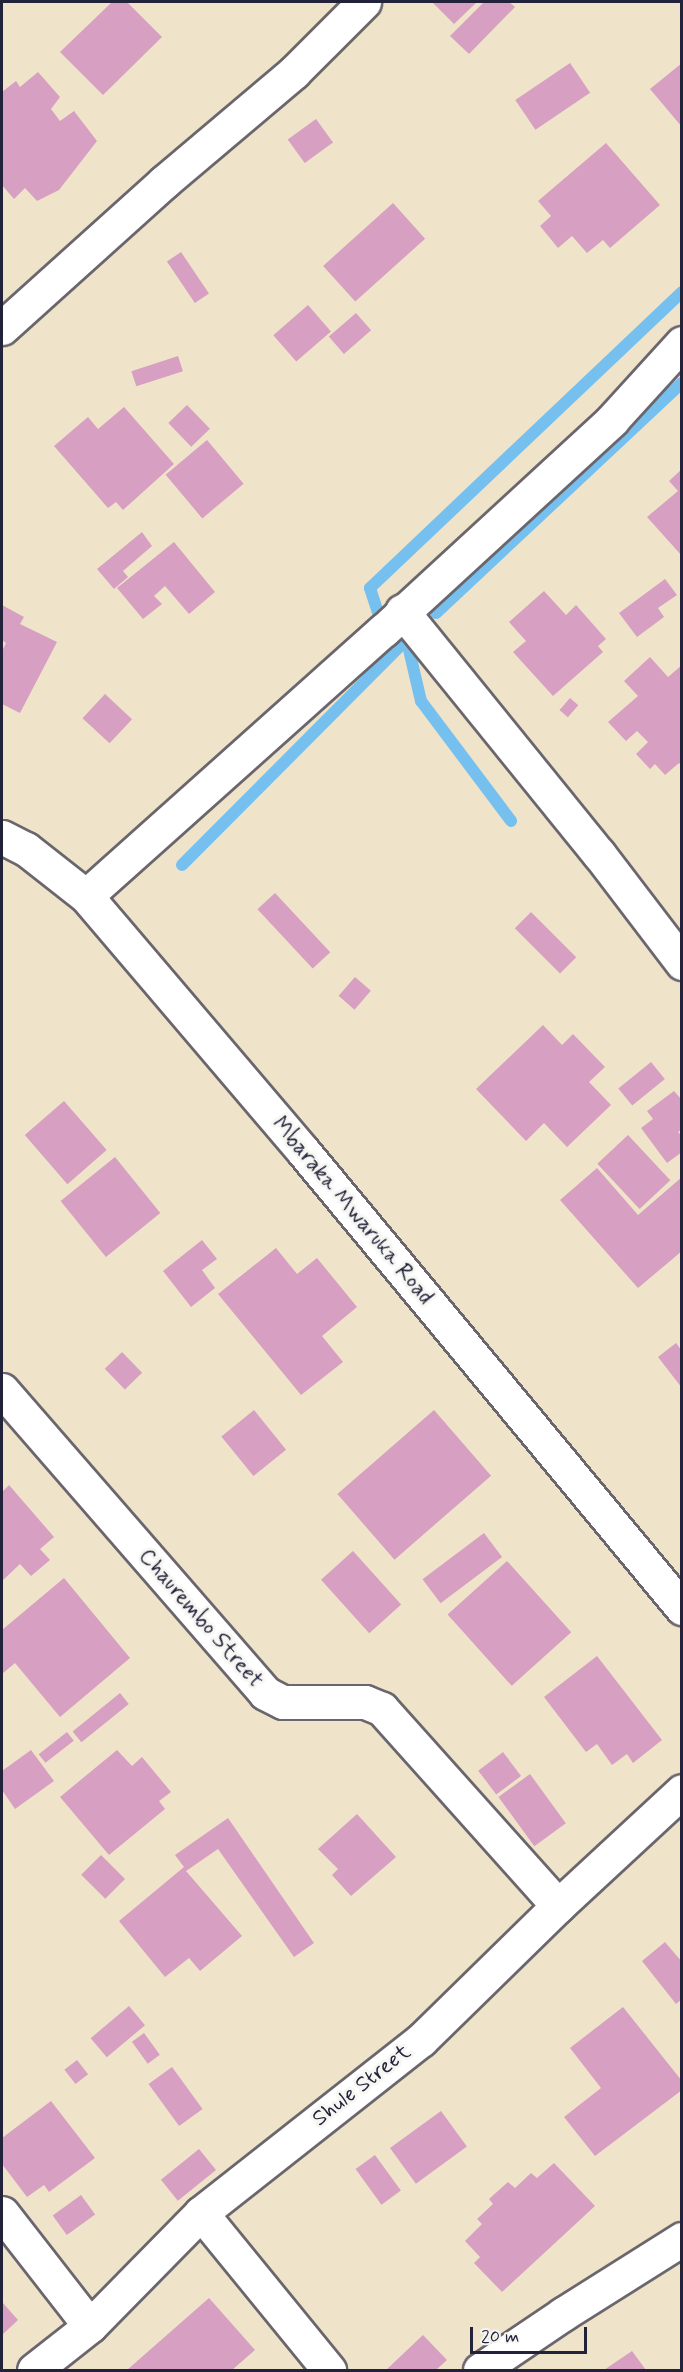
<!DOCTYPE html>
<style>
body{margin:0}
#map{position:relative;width:683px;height:2372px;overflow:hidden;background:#efe4ca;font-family:Mynerve,sans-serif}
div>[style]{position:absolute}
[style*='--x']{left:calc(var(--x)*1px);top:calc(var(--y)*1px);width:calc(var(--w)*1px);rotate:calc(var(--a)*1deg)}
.stream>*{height:12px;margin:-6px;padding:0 6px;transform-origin:6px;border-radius:6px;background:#76c0ef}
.building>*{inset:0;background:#d79fc1;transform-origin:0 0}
.roads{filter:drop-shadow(2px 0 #6a666d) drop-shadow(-2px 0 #6a666d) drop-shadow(0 2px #6a666d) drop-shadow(0 -2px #6a666d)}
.minor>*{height:33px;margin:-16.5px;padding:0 16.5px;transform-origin:16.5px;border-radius:16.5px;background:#fff}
span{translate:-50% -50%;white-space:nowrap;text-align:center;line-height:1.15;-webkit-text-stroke:6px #f6f6f2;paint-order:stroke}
.street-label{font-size:22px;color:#22223b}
.frame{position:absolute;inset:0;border:3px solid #22223b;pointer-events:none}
.scale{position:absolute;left:470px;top:2327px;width:117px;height:27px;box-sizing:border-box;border:3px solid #22223b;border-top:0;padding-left:8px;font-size:18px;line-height:21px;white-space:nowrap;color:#22223b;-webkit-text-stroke:4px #f6f6f2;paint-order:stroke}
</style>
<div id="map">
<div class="stream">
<i style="--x:436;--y:613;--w:337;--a:-43.1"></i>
<i style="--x:383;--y:628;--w:42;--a:-108"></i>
<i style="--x:370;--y:588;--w:430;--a:-43.5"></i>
<i style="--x:406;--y:637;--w:66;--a:76.8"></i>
<i style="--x:421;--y:701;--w:150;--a:53.1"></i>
<i style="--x:182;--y:865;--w:327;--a:-45.1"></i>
</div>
<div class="building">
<i style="clip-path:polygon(112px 2px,127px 2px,162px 37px,103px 95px,60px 52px)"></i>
<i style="clip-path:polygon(435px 2px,477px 2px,454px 24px,433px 3px)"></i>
<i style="clip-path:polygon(484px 2px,509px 2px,515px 7px,469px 54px,450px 36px)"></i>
<i style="left:570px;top:63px;width:36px;height:66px;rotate:56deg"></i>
<i style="clip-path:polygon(682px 63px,682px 127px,650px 89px)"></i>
<i style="clip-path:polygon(38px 72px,60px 97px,51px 109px,60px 121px,74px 111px,97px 141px,59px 190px,37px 201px,25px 188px,14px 199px,2px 185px,2px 92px,16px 81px,20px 87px)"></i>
<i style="left:316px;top:119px;width:29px;height:35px;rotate:54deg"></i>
<i style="clip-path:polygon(606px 143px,660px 205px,610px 248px,603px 240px,587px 253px,572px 236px,558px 248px,540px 226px,551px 216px,538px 201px)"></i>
<i style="left:393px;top:203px;width:48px;height:94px;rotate:48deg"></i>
<i style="left:181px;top:252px;width:50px;height:17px;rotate:56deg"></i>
<i style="left:308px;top:305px;width:35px;height:46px;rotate:49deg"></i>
<i style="left:356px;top:313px;width:23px;height:36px;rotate:49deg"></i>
<i style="left:178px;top:356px;width:16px;height:49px;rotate:72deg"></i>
<i style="left:187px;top:405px;width:33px;height:26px;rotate:46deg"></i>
<i style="clip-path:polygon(124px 407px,174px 464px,123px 510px,116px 502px,108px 508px,54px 446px,88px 417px,98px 429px)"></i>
<i style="left:207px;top:440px;width:57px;height:54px;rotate:50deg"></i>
<i style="clip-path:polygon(682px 469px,682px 556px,647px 517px,678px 491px,669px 481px)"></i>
<i style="clip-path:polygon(142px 532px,152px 546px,123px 571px,128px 577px,114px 589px,97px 569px)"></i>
<i style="clip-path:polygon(174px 542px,215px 592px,189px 614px,165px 586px,154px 596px,162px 604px,143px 619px,117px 588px)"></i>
<i style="clip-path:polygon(665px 579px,677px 595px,658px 608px,664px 617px,637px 637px,619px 613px)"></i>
<i style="clip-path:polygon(544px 591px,566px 615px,576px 605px,606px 639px,598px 646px,603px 652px,553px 696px,513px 652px,526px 641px,509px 622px)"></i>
<i style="clip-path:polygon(2px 605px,24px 617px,20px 624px,57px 642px,20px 713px,2px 704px,2px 651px,6px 643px,2px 640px)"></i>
<i style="clip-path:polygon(650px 657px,668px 677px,682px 665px,682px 766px,679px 763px,665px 775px,655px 764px,650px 769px,636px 754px,648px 742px,637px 731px,626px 741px,608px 722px,638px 696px,624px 681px)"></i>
<i style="left:105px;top:694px;width:37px;height:33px;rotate:43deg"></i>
<i style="left:570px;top:698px;width:11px;height:16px;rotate:41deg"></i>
<i style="left:275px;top:893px;width:81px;height:24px;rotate:47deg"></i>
<i style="left:531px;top:912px;width:64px;height:23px;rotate:45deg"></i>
<i style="left:355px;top:977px;width:21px;height:25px;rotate:41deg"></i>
<i style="clip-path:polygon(543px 1025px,562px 1045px,573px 1034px,605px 1067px,589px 1082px,611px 1105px,567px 1147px,544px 1123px,526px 1141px,476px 1089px)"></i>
<i style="left:651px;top:1062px;width:22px;height:42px;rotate:51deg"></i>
<i style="clip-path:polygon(674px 1091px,682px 1100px,682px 1129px,678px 1132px,682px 1136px,682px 1152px,667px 1163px,641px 1128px,653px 1119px,647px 1111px)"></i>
<i style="left:64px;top:1101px;width:65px;height:52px;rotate:49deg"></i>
<i style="left:628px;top:1135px;width:62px;height:42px;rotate:47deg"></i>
<i style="left:115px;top:1157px;width:72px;height:70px;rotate:51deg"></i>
<i style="clip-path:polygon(597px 1168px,638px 1215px,682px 1177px,682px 1251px,638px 1288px,560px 1200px)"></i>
<i style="clip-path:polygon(202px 1240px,217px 1259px,202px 1270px,215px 1288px,191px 1307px,163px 1271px)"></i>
<i style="clip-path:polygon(276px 1248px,297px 1274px,317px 1258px,357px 1307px,322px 1336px,343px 1362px,301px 1395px,218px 1294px)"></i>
<i style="clip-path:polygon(676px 1343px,682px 1351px,682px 1388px,658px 1357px)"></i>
<i style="left:122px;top:1352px;width:29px;height:24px;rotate:46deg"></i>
<i style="left:254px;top:1410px;width:51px;height:42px;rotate:51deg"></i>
<i style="left:434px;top:1410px;width:87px;height:128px;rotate:49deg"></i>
<i style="clip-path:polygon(9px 1485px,54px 1537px,40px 1549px,50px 1560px,31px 1576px,20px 1564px,2px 1581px,2px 1492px)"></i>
<i style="left:484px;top:1533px;width:30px;height:77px;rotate:53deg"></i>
<i style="left:353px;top:1551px;width:72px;height:43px;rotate:48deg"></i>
<i style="left:507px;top:1561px;width:96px;height:80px;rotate:48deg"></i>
<i style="clip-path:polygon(64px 1578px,130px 1658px,60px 1717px,15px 1663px,2px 1674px,2px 1630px)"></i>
<i style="clip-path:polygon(597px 1656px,662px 1740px,633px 1763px,627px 1754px,612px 1765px,597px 1744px,586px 1752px,544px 1697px)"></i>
<i style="left:120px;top:1693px;width:14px;height:61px;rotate:51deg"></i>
<i style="left:67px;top:1732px;width:11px;height:36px;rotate:52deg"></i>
<i style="clip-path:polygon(31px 1750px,54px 1781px,15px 1809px,2px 1790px,2px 1771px)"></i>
<i style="clip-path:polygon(117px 1750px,132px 1766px,142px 1757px,171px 1792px,159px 1801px,165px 1809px,109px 1855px,60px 1797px)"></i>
<i style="left:503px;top:1752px;width:30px;height:31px;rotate:53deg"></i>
<i style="left:530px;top:1774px;width:61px;height:39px;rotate:54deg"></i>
<i style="clip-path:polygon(357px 1814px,396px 1857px,351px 1896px,332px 1875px,338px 1869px,318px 1849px)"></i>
<i style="clip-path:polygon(228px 1818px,314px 1943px,294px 1957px,218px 1849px,186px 1871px,242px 1936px,200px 1971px,189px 1958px,165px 1977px,119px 1921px,184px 1867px,175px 1855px)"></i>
<i style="left:101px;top:1855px;width:34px;height:28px;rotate:45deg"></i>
<i style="clip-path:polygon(665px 1942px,682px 1962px,682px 1999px,676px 2004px,642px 1961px)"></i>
<i style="left:129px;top:2006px;width:25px;height:50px;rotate:50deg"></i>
<i style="clip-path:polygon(623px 2007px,682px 2081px,682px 2090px,595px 2156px,564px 2117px,601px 2088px,570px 2048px)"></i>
<i style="left:144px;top:2033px;width:27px;height:15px;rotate:54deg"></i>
<i style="left:77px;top:2060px;width:18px;height:16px;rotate:52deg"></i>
<i style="left:172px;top:2067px;width:52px;height:29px;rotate:54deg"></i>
<i style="clip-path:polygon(51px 2101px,95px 2158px,49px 2192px,44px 2185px,27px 2197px,2px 2164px,2px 2138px)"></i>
<i style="left:441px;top:2111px;width:44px;height:63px;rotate:54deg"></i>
<i style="left:199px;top:2149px;width:27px;height:49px;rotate:51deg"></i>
<i style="left:375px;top:2155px;width:44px;height:24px;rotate:54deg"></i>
<i style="clip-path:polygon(554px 2163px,595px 2206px,502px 2292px,474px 2263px,480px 2257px,465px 2241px,482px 2224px,477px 2219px,493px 2204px,489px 2199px,508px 2182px,515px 2188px,531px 2173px,537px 2178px)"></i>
<i style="left:81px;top:2195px;width:24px;height:35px;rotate:54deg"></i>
<i style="clip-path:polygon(209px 2298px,255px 2350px,232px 2370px,127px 2370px)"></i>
<i style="clip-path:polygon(2px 2302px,18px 2320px,2px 2335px)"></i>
<i style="clip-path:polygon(423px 2335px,447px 2360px,436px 2370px,386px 2370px)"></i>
<i style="clip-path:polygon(632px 2351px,646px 2370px,604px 2370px)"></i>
</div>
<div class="roads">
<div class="minor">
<i style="--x:2;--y:328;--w:218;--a:-42"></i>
<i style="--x:164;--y:182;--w:170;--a:-40.2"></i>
<i style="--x:294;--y:72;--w:99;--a:-45"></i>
<i style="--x:402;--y:611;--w:313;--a:51"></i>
<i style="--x:599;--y:854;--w:137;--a:52.7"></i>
<i style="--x:2;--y:837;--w:27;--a:27"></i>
<i style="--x:26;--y:849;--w:76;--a:38.1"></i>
<i style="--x:86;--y:896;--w:335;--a:49.6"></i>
<i style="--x:303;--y:1151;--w:594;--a:50.33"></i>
<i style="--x:86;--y:896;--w:399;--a:-41.8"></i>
<i style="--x:384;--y:630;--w:310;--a:-42.6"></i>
<i style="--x:612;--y:420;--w:104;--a:-47.7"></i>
<i style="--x:2;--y:1390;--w:401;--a:49"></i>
<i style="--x:265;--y:1693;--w:20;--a:27"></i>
<i style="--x:283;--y:1702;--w:82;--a:0"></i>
<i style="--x:365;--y:1702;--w:18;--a:22"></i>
<i style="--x:382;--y:1709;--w:264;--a:48.2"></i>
<i style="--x:2;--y:2213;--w:143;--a:52.1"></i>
<i style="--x:201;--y:2213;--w:203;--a:50.8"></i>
<i style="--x:34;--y:2370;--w:71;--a:-38.2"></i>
<i style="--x:90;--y:2326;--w:158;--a:-45.5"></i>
<i style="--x:201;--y:2213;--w:280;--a:-38.2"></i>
<i style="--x:421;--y:2040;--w:192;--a:-44.4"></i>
<i style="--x:558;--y:1906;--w:169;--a:-42.8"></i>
<i style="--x:480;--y:2370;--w:100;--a:-34"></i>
<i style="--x:563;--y:2314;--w:141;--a:-32.2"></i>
</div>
</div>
<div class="street-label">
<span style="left:352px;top:1211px;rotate:50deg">Mbaraka Mwaruka Road</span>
<span style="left:200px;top:1619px;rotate:49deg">Chaurembo Street</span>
<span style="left:362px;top:2086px;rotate:-38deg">Shule Street</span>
</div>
<div class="frame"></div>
<div class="scale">20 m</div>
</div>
